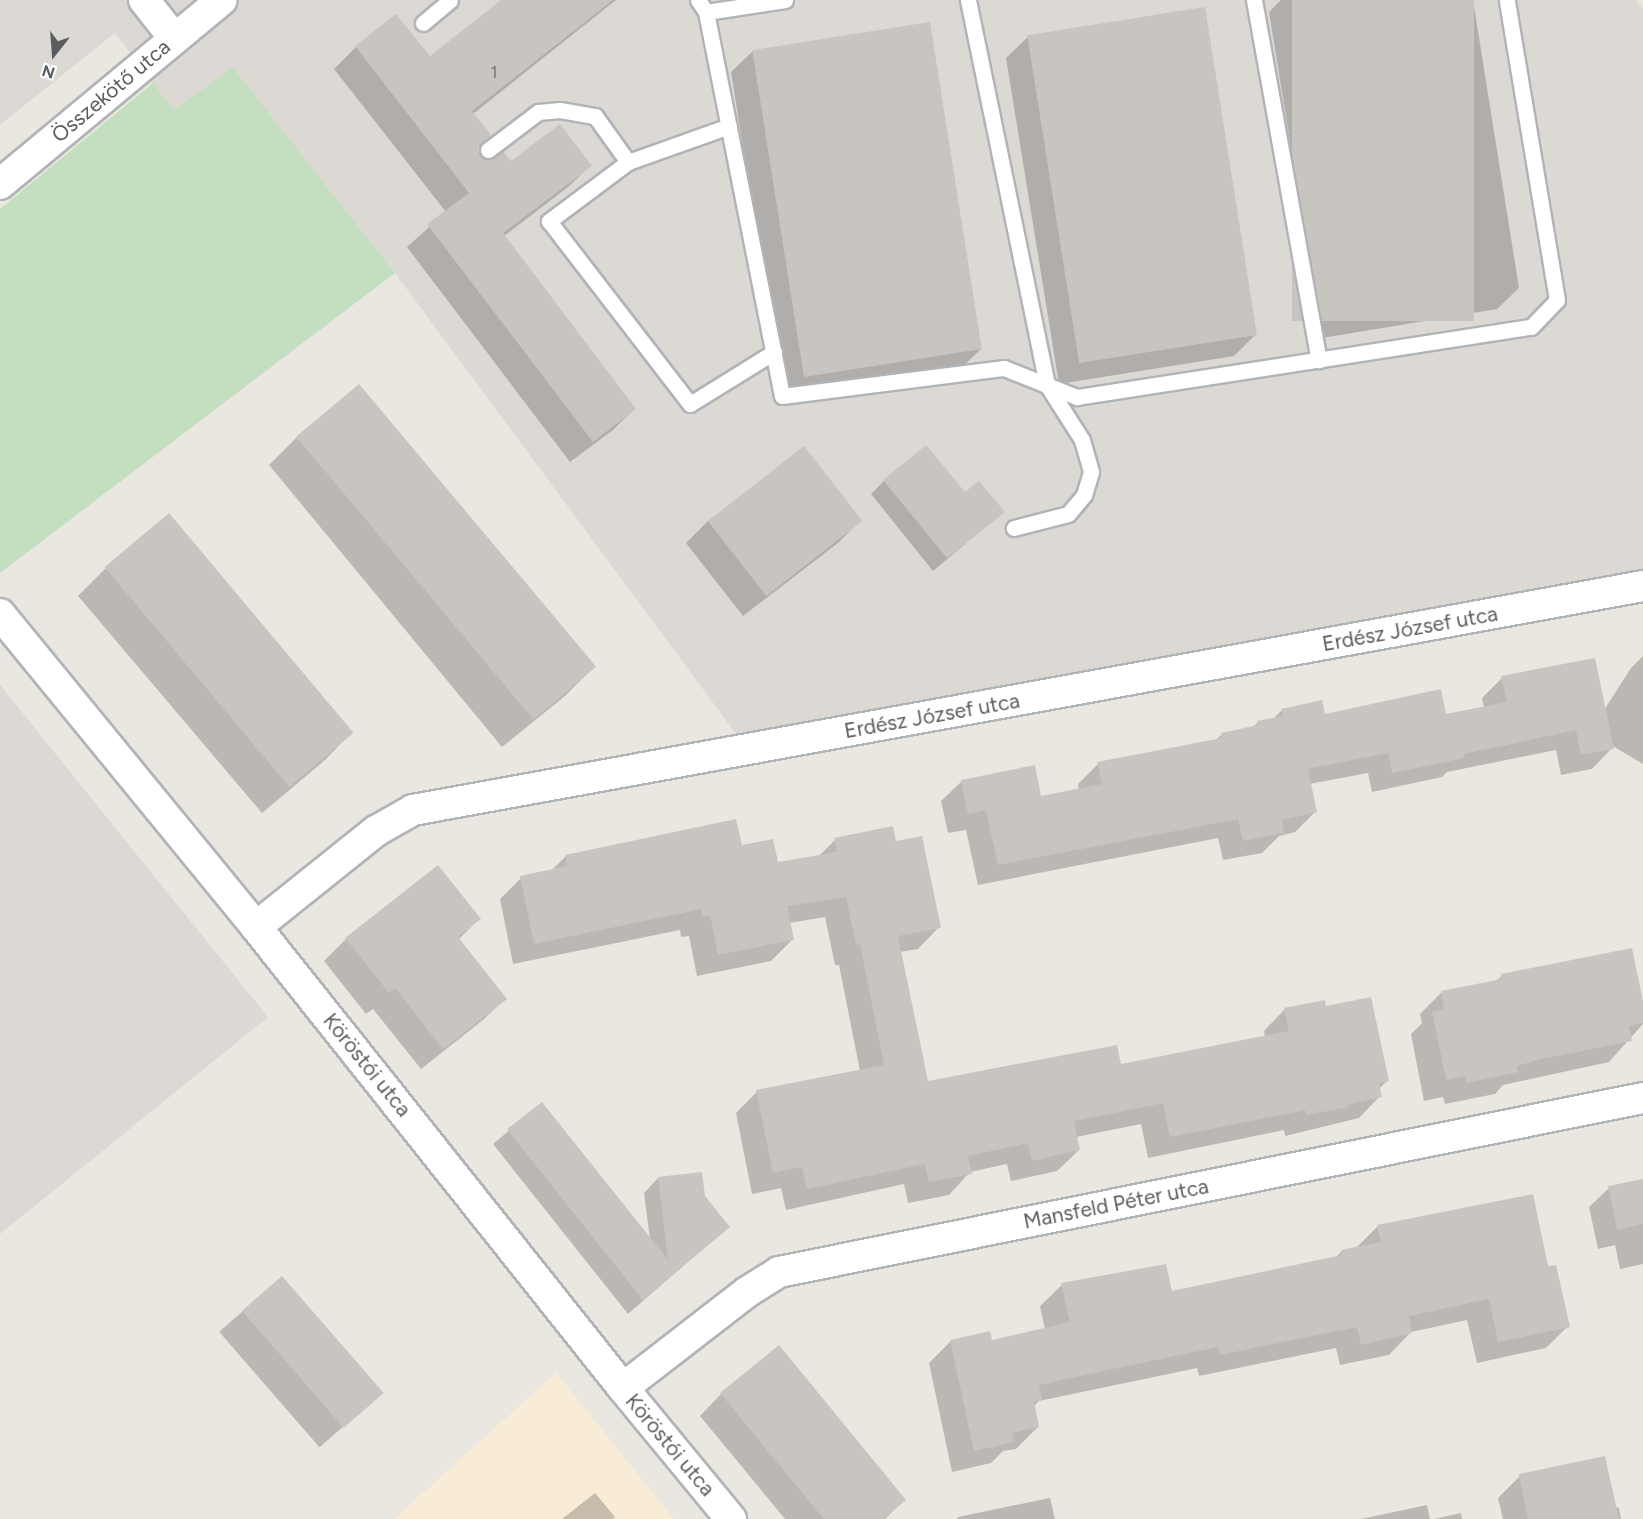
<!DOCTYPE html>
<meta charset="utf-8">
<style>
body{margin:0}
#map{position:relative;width:1643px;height:1519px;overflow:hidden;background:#eae7e1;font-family:Figtree,sans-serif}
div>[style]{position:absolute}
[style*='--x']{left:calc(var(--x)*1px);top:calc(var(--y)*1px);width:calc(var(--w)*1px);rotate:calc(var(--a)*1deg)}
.commercial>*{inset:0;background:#f9ecd7}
.industrial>*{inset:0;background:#dcd9d5}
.green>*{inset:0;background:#c4dfc0}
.shadow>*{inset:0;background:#0003;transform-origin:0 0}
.building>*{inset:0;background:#c8c4c0;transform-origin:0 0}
.roads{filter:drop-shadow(2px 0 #b1b4b7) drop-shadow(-2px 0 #b1b4b7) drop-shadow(0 2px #b1b4b7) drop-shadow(0 -2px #b1b4b7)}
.lane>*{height:15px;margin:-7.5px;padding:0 7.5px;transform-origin:7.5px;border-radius:7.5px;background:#fff}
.street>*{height:30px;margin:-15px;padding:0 15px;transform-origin:15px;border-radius:15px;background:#fff}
span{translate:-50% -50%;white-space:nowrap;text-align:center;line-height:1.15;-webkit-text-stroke:5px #fff;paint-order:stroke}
.number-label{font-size:18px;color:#757778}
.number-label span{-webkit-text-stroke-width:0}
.street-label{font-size:21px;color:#595d60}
.north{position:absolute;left:24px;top:24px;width:60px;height:60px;-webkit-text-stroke:4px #fff;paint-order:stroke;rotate:197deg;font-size:16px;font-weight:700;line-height:24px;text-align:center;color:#595d60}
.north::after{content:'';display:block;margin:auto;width:21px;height:27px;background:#595d60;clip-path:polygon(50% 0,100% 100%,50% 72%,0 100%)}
</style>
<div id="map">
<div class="commercial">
<i style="clip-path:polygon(556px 1373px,674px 1519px,394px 1519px)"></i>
</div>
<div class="industrial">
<i style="clip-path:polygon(0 0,1636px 0,1643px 9px,1643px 586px,748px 750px,395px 273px,233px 67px,174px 111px,115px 33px,0 125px)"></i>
<i style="clip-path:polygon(0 685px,268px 1017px,0 1234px)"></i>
</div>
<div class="green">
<i style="clip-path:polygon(233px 67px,395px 273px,0 573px,0 209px,153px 83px,174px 110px)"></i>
</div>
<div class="shadow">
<i style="clip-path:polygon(503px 0,616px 0,473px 114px,479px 156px,484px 161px,590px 166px,568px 187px,504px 236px,634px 409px,613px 430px,570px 462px,407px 247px,446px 212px,334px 69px,356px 47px,396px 16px,429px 58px)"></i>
<i style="clip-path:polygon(1281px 0,1473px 0,1519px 288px,1497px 309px,1322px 338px,1269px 12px)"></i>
<i style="clip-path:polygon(1028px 37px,1256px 334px,1234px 356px,1059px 384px,1006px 58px)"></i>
<i style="clip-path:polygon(753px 51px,981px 349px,959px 370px,783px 398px,731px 72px)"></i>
<i style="clip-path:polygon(297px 437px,593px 668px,565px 696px,502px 747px,269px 465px)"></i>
<i style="clip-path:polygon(884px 481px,965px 495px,1003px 512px,933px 571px,871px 494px)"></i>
<i style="clip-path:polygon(708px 521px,860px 521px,838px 543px,743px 616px,686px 543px)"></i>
<i style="clip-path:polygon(106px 568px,352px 732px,324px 761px,262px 813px,78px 596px)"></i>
<i style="clip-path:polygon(1643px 656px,1643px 764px,1611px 745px,1612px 748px,1592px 769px,1561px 775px,1556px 750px,1447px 772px,1442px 777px,1372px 792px,1368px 773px,1309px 784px,1315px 812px,1295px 832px,1279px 836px,1262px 853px,1223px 860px,1218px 838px,978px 885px,966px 830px,948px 833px,941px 801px,962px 781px,1040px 798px,1079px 790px,1078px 784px,1098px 764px,1216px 740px,1222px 734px,1252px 728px,1258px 722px,1273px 719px,1282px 710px,1324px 716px,1445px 716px,1484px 708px,1482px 698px,1502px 678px,1604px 710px,1631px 668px)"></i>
<i style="clip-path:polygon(835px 840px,895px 843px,939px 927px,918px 949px,900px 952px,927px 1083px,1120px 1066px,1265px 1037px,1264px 1031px,1285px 1009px,1325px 1008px,1387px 1081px,1379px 1089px,1380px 1096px,1359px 1118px,1285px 1136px,1284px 1130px,1148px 1158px,1141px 1124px,1076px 1137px,1079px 1150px,1057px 1171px,1011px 1181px,1007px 1164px,970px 1172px,949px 1195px,908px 1203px,904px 1184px,786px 1210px,781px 1188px,752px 1194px,736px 1113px,757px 1092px,860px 1071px,839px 965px,835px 965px,825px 917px,789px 923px,792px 940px,771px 961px,697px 976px,689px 936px,681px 937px,680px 930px,513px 964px,500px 899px,521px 878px,550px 872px,566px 856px,741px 847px,777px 864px,818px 857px)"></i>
<i style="clip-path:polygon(438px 867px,479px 919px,458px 940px,505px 999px,483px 1020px,421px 1069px,373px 1009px,366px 1014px,324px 961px,346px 939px)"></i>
<i style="clip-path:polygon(1502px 976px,1643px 1008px,1643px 1024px,1609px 1062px,1503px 1085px,1495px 1094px,1445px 1104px,1443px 1097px,1424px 1101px,1411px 1034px,1422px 1023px,1420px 1014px,1442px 992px,1496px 981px)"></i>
<i style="clip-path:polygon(541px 1104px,650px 1239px,644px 1193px,658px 1178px,704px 1197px,728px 1227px,628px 1314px,493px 1144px)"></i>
<i style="clip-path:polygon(1643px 1180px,1643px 1264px,1620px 1269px,1615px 1245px,1598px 1249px,1589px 1207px,1609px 1188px)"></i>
<i style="clip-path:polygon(1378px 1226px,1547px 1268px,1568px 1326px,1546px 1348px,1477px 1363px,1467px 1320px,1411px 1332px,1389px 1355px,1340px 1365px,1336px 1348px,1199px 1376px,1197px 1368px,1039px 1401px,1034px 1406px,1038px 1427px,1016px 1449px,1003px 1451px,991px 1463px,952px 1472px,929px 1363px,951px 1341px,991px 1341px,1045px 1329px,1040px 1306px,1062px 1285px,1171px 1293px,1335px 1258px,1342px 1251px,1356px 1248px)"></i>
<i style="left:281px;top:1278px;width:153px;height:82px;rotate:49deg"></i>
<i style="clip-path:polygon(721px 1394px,904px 1500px,885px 1519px,785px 1519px,700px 1416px)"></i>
<i style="clip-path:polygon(1520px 1476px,1619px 1508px,1621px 1519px,1503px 1519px,1498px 1498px)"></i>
<i style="clip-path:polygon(595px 1493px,615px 1517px,613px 1519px,562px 1519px)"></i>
<i style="clip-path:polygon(1050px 1498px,1055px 1519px,957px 1519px,958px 1517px)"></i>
<i style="clip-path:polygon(1427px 1505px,1430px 1519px,1361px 1519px)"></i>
<i style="clip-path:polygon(1461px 1513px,1462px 1519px,1434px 1519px)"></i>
</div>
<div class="building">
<i style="clip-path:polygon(501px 0,613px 0,472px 111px,491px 135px,479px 147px,478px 152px,484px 159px,493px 158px,503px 151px,511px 161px,560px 124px,592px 166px,503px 233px,636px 409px,593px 442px,427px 224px,469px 193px,355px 46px,396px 14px,430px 56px)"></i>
<i style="left:1292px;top:0;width:182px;height:321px"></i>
<i style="left:1205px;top:7px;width:332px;height:180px;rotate:81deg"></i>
<i style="left:930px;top:22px;width:331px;height:180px;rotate:81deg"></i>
<i style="left:359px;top:384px;width:369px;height:82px;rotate:50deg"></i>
<i style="clip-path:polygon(926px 445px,965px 492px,979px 481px,1005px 512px,947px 558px,883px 480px)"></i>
<i style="left:804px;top:446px;width:95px;height:122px;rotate:52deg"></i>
<i style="left:169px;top:513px;width:287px;height:84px;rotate:50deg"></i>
<i style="clip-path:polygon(1595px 658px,1614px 749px,1581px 755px,1576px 730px,1464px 754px,1464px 758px,1392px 773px,1388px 753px,1308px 769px,1317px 812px,1282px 820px,1284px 833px,1243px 841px,1238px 819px,998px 865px,986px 810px,968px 814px,961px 780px,1035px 765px,1041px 796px,1102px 784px,1097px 762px,1222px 738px,1221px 733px,1258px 725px,1257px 721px,1283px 716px,1281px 709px,1322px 700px,1325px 714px,1441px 689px,1446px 714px,1507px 702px,1501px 676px)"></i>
<i style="clip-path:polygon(736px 819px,742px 845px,773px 839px,778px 862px,837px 852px,834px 838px,893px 826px,896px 841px,922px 836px,941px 928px,898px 936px,928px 1081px,1117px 1045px,1121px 1064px,1289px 1031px,1284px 1008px,1325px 1000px,1326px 1006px,1371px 997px,1389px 1081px,1379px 1083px,1382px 1097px,1349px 1104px,1349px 1107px,1306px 1115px,1305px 1110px,1170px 1137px,1163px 1103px,1074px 1121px,1080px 1150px,1032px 1161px,1028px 1143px,968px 1156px,972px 1174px,929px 1182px,925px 1164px,807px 1189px,802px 1167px,773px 1173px,756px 1090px,884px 1065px,860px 944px,856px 945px,846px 897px,787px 906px,794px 940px,718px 955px,710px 915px,702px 917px,701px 909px,534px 944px,520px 876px,567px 866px,565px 855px)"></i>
<i style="clip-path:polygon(438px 865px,481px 919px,458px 937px,507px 999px,443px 1049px,395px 988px,389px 993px,345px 938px)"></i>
<i style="clip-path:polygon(1632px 948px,1643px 1001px,1643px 1023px,1629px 1026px,1632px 1041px,1537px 1060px,1517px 1066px,1518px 1072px,1466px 1083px,1465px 1076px,1446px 1080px,1432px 1011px,1444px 1009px,1441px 991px,1502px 979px,1501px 974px)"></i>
<i style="clip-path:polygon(542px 1102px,668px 1260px,658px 1177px,702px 1172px,705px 1196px,730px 1227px,643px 1300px,507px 1129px)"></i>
<i style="clip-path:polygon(1643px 1179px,1643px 1224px,1617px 1230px,1608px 1186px)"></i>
<i style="clip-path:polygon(1533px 1194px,1548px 1266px,1556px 1265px,1570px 1327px,1498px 1342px,1489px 1299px,1409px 1316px,1412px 1333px,1361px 1345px,1357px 1327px,1220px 1355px,1218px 1347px,1122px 1367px,1039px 1385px,1042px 1400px,1034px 1402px,1039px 1427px,1012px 1433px,1014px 1442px,974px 1451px,950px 1340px,990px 1331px,992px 1340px,1070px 1322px,1061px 1283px,1166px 1264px,1172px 1291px,1342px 1255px,1341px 1250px,1381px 1242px,1377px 1225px)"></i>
<i style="left:282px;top:1276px;width:155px;height:53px;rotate:49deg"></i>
<i style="clip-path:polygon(779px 1345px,906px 1500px,883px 1519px,824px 1519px,720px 1393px)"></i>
<i style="clip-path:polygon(1605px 1456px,1619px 1519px,1528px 1519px,1519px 1474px)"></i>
</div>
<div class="roads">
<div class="lane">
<i style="--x:698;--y:0;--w:14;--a:56"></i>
<i style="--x:706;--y:12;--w:391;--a:78.8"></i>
<i style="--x:782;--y:396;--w:224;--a:-7.2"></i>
<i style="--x:1004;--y:368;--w:79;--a:21.7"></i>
<i style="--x:1077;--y:397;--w:459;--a:-8.8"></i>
<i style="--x:1531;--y:327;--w:37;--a:-46"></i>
<i style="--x:1557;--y:300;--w:304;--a:-99.5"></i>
<i style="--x:968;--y:0;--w:393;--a:78.4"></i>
<i style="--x:1047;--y:385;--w:65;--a:57.5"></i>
<i style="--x:1082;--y:440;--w:33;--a:74"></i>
<i style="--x:1091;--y:472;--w:24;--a:107"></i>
<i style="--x:1084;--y:495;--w:25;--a:130"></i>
<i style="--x:1068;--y:514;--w:56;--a:165.5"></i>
<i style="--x:1254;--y:0;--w:366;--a:79.8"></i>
<i style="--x:706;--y:12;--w:80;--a:-8.6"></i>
<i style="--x:423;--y:23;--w:35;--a:-40"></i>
<i style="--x:488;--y:150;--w:63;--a:-37.2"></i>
<i style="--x:538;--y:112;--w:22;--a:-5"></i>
<i style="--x:560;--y:110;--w:36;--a:10"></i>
<i style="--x:595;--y:116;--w:57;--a:54.3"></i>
<i style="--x:628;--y:162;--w:107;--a:-19.6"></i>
<i style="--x:628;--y:162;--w:99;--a:143.2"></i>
<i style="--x:549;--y:221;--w:231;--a:52.4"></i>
<i style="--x:690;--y:404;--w:99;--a:-31.8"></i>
</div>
<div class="street">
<i style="--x:144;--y:0;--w:48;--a:51.7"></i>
<i style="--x:0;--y:184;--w:288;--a:-39.7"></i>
<i style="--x:0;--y:614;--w:404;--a:50.7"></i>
<i style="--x:256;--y:927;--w:589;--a:51.48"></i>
<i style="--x:623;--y:1388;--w:170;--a:50.5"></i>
<i style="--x:256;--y:927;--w:154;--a:-38.7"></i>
<i style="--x:376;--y:831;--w:43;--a:-29.6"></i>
<i style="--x:413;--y:810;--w:1250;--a:-10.32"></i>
<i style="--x:623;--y:1388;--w:157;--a:-37.7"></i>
<i style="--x:747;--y:1292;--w:38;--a:-32"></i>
<i style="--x:779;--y:1272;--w:881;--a:-11.39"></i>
</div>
</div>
<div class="number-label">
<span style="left:494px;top:72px">1</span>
</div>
<div class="street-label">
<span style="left:111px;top:91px;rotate:-40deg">Összekötő utca</span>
<span style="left:1410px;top:629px;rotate:-10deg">Erdész József utca</span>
<span style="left:932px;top:716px;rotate:-10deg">Erdész József utca</span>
<span style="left:367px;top:1065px;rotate:51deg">Köröstói utca</span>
<span style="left:1116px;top:1204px;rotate:-11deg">Mansfeld Péter utca</span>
<span style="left:670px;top:1445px;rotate:50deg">Köröstói utca</span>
</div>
<div class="north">N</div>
</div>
